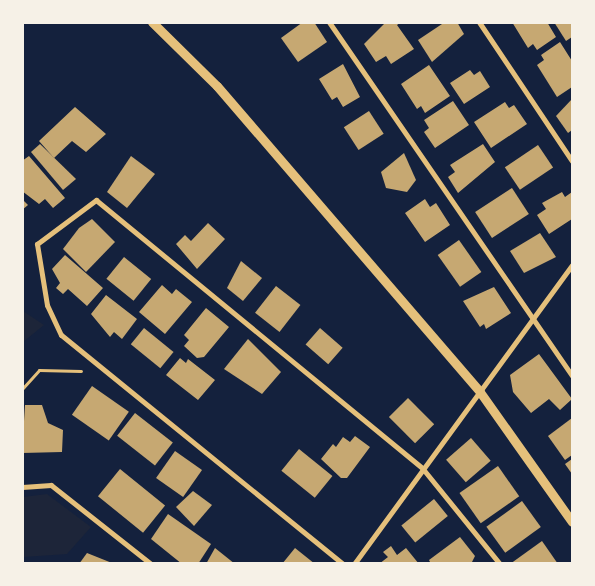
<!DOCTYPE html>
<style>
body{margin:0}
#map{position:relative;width:595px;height:586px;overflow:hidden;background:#14213d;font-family:Literata,serif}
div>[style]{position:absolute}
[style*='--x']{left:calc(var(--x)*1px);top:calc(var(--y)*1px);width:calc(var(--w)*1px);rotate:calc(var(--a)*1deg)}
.green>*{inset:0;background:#1d2539}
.building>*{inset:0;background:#c6a872;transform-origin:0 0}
.path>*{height:3px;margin:-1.5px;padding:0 1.5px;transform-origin:1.5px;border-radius:1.5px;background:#e5c07b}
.minor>*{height:5px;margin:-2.5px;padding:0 2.5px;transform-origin:2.5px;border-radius:2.5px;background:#e5c07b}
.tertiary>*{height:9px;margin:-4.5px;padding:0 4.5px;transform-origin:4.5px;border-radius:4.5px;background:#e5c07b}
span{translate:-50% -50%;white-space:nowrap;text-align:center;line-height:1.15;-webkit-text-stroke:5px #f6f1e7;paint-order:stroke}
.frame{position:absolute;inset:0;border:24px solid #f6f1e7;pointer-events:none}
</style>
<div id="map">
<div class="green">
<i style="clip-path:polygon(23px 311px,44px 325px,23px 342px,22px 342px)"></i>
<i style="clip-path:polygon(47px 494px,91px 527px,67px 554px,24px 557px,23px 497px)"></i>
</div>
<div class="building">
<i style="clip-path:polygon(303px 22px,314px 22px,327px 42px,298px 62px,281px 38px)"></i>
<i style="clip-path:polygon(386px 22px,401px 22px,397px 25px,414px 49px,391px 64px,386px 56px,376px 62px,364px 44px)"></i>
<i style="clip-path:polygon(445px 22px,457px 22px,464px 34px,432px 62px,418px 40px)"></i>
<i style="clip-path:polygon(512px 22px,547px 22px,556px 37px,537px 50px,533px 44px,528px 48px)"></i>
<i style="clip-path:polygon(554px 22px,572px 22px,572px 37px,566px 41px)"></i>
<i style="clip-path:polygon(560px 42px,572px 61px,572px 87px,557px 97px,537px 65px,544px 60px,541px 55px)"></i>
<i style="clip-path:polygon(343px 64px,360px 97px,343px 107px,337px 97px,332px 100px,319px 79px)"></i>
<i style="clip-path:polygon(429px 65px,450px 96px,425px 113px,421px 106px,417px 109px,401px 84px)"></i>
<i style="clip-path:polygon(470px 70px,474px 75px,480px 71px,490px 87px,464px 104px,450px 83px)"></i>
<i style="clip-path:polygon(572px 99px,572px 130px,568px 133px,556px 116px)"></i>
<i style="clip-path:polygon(453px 101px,469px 125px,435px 148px,424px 132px,429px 128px,424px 120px)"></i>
<i style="clip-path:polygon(505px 102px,509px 108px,514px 105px,527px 124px,491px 148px,474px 122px)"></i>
<i style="clip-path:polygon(75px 107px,106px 134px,86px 152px,72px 141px,54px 158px,39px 141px)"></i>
<i style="left:369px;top:111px;width:27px;height:30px;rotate:57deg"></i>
<i style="clip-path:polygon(40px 144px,76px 179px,63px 190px,31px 152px)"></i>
<i style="clip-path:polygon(483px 144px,495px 162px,458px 193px,448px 177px,455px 172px,450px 165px)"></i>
<i style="left:538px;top:145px;width:27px;height:40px;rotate:56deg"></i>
<i style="clip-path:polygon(404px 153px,416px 180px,407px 192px,386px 188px,381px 172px)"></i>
<i style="clip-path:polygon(29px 156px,65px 198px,53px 208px,45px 199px,39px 204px,22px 191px,22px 161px)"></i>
<i style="clip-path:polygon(131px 156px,155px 174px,127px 208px,107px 192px)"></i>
<i style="left:512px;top:188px;width:31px;height:44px;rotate:57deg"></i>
<i style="clip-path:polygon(562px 192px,565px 197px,572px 192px,572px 219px,549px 234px,537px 215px,546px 209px,542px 203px)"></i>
<i style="clip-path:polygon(22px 199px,28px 205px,22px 210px)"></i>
<i style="clip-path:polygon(425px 199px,430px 207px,436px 203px,450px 225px,425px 242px,405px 213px)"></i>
<i style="clip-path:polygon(92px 219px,115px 242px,86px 272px,63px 249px,79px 228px)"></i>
<i style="clip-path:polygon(208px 223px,225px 239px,197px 269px,176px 244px,185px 235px,191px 241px)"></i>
<i style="clip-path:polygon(540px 233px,556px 257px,524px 273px,510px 251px)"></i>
<i style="left:459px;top:240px;width:39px;height:26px;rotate:55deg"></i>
<i style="clip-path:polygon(65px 255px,103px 288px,87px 306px,68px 289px,63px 294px,56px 288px,60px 283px,52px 269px)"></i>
<i style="left:124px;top:257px;width:35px;height:28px;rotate:39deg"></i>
<i style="clip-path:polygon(241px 261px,262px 278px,243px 301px,227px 288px)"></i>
<i style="clip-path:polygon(162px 285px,172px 294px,176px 289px,192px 302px,165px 334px,139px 312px)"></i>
<i style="left:276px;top:286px;width:31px;height:34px;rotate:38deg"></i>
<i style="clip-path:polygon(494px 287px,511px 313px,486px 329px,484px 324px,480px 327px,463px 301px)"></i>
<i style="clip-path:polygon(106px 295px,137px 319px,122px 339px,114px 332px,110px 337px,91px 314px)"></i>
<i style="clip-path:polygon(206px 308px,229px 327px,204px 357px,197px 358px,184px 346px,189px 340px,184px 335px)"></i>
<i style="left:144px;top:328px;width:38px;height:21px;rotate:39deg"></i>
<i style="left:320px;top:328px;width:30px;height:22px;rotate:41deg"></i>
<i style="clip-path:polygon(248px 339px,281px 372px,262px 394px,224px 369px)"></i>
<i style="clip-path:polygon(539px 354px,572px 399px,560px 410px,549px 399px,531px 413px,513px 392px,510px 375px)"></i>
<i style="clip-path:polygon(180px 358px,186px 363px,188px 359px,215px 380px,198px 400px,166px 375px)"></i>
<i style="left:92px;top:386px;width:45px;height:35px;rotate:35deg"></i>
<i style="left:408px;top:398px;width:37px;height:27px;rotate:45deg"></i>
<i style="clip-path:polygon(25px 405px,42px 405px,48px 423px,63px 430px,62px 452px,22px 453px)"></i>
<i style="left:135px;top:413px;width:48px;height:29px;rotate:38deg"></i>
<i style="clip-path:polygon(572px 418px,572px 455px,565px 460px,548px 436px)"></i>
<i style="clip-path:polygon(355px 436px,370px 447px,347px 478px,341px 478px,321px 459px,333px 444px,336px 447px,343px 437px,350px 442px)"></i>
<i style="left:471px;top:438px;width:30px;height:33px;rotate:49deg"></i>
<i style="left:299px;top:449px;width:43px;height:28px;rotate:39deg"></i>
<i style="left:175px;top:451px;width:33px;height:33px;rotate:35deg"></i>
<i style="clip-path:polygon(572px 459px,572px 474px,565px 464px)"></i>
<i style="left:498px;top:466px;width:37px;height:47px;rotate:55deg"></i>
<i style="left:120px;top:469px;width:58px;height:35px;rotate:39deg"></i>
<i style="clip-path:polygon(193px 491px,212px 505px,194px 526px,176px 507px)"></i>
<i style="left:434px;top:499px;width:22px;height:42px;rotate:51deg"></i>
<i style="left:522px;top:501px;width:32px;height:44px;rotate:54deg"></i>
<i style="clip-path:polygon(168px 514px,211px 544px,198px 564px,182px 564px,151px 539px)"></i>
<i style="clip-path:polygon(460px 537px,475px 556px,471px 564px,431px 564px,429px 560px)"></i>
<i style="clip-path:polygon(542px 541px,558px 564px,510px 564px)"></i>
<i style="clip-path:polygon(391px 546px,397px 555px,406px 548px,419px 564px,379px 564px,388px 557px,383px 552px)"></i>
<i style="clip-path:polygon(215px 548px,235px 564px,206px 564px)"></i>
<i style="clip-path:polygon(295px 548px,315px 564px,282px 564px)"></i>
<i style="clip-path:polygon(87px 553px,112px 563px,112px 564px,79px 564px)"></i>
</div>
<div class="path">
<i style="--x:22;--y:389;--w:25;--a:-48"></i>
<i style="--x:39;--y:370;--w:42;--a:1.4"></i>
</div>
<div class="minor">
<i style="--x:329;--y:22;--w:429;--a:55.5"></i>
<i style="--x:479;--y:22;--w:167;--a:56.2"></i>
<i style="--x:22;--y:487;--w:29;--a:-4"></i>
<i style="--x:51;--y:485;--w:127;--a:38.3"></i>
<i style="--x:343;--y:564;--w:363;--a:-140.9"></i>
<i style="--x:61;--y:335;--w:33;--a:-115"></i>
<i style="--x:47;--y:305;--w:62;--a:-99.3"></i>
<i style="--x:37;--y:244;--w:74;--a:-36.7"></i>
<i style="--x:96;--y:200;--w:423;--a:39.4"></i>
<i style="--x:423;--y:469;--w:122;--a:51"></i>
<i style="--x:354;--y:564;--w:370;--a:-53.9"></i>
</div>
<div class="tertiary">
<i style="--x:152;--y:22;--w:91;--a:44.6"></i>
<i style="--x:217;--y:86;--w:403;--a:49.3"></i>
<i style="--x:480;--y:392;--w:159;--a:54.7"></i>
</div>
<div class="frame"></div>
</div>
